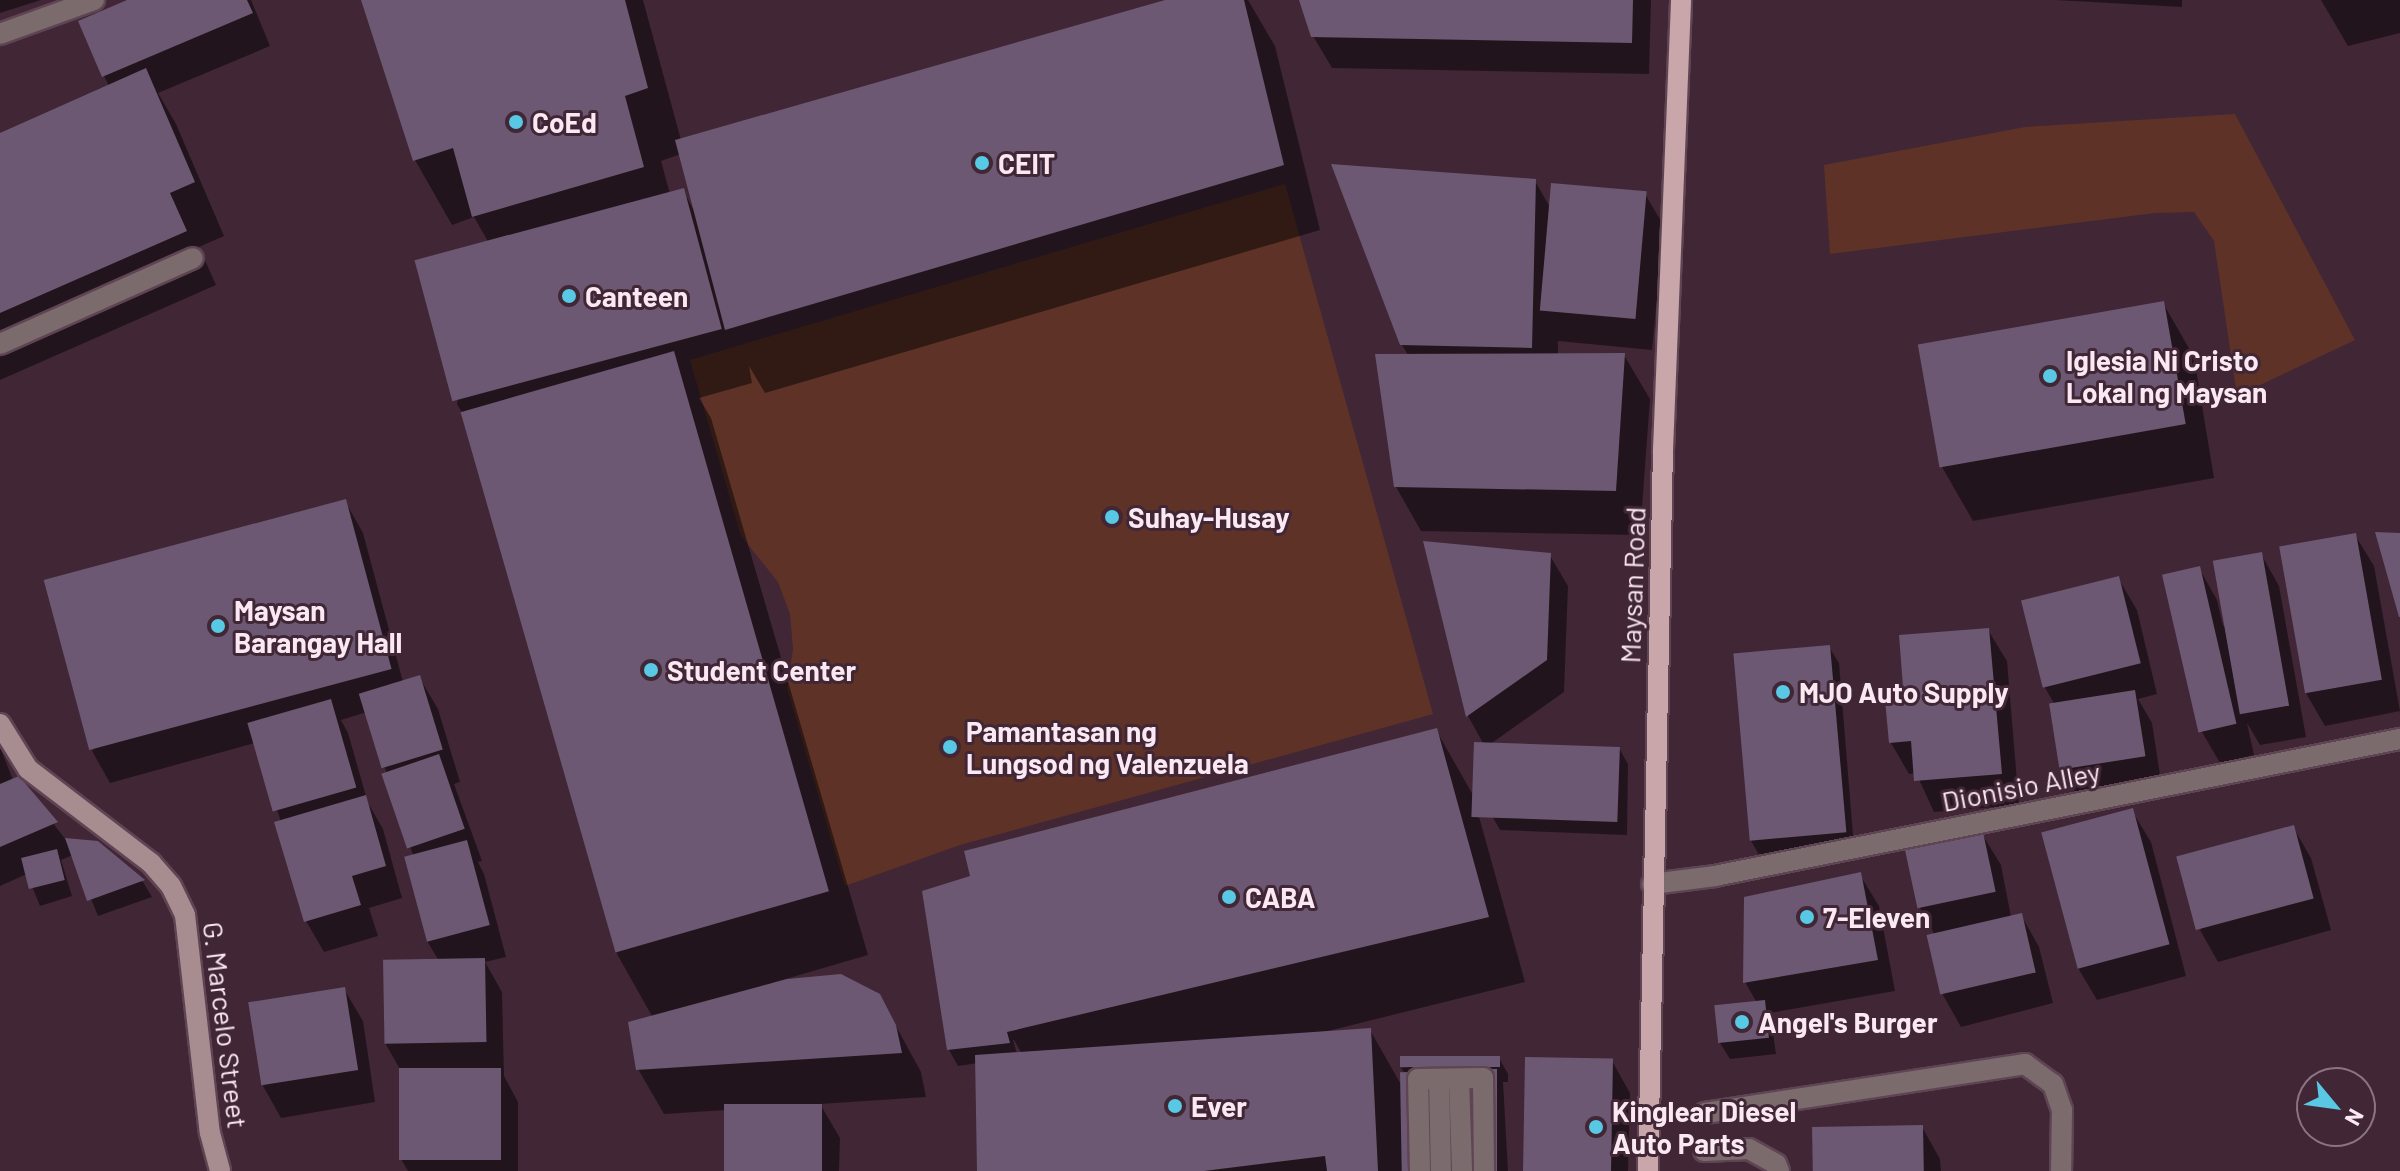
<!DOCTYPE html>
<style>
body{margin:0}
#map{position:relative;width:2400px;height:1171px;overflow:hidden;background:#412636;font-family:Barlow,sans-serif}
div>[style]{position:absolute}
[style*='--x']{left:calc(var(--x)*1px);top:calc(var(--y)*1px);width:calc(var(--w)*1px);rotate:calc(var(--a)*1deg)}
.green>*{inset:0;background:#5e3226}
.shadow>*{inset:0;background:#0007}
.building>*{inset:0;background:#6c5872;transform-origin:0 0}
.roads{filter:drop-shadow(2px 0 #5f4554) drop-shadow(-2px 0 #5f4554) drop-shadow(0 2px #5f4554) drop-shadow(0 -2px #5f4554)}
.lane>*{height:20px;margin:-10px;padding:0 10px;transform-origin:10px;border-radius:10px;background:#7c6b6d}
.street>*{height:20px;margin:-10px;padding:0 10px;transform-origin:10px;border-radius:10px;background:#7c6b6d}
.secondary>*{height:20px;margin:-10px;padding:0 10px;transform-origin:10px;border-radius:10px;background:#a78d90}
.primary>*{height:20px;margin:-10px;padding:0 10px;transform-origin:10px;border-radius:10px;background:#c8a6aa}
.dots>*{width:22px;height:22px;translate:-50% -50%;box-sizing:border-box;border:4px solid #412636;border-radius:50%}
span{translate:-50% -50%;white-space:nowrap;text-align:center;line-height:1.15;-webkit-text-stroke:6px #412636;paint-order:stroke}
.poi-label{font-size:28px;color:#fae8f2;font-weight:700}
.left{translate:0 -50%;text-align:left}
.street-label{font-size:28px;color:#fae8f2}
.north{position:absolute;left:2296px;top:1067px;width:80px;height:80px;box-sizing:border-box;background:#412636;border:2px solid #8b7481;border-radius:50%;rotate:119deg;font-size:22px;font-weight:700;line-height:32px;text-align:center;color:#fae8f2}
.north::after{content:'';display:block;margin:auto;width:28px;height:36px;background:#58c8e4;clip-path:polygon(50% 0,100% 100%,50% 72%,0 100%)}
</style>
<div id="map">
<div class="green">
<i style="clip-path:polygon(2235px 114px,2355px 340px,2237px 396px,2214px 241px,2194px 212px,2155px 213px,1830px 254px,1824px 165px,2025px 127px)"></i>
<i style="clip-path:polygon(1285px 184px,1433px 714px,960px 845px,845px 886px,787px 688px,793px 649px,790px 614px,778px 582px,741px 536px,690px 360px)"></i>
</div>
<div class="shadow">
<i style="clip-path:polygon(0 0,41px 0,0 13px)"></i>
<i style="clip-path:polygon(132px 0,251px 0,270px 46px,158px 93px,176px 124px,224px 236px,199px 247px,216px 285px,0 380px,0 135px,109px 86px,104px 76px)"></i>
<i style="clip-path:polygon(evenodd,363px 0,643px 0,681px 140px,1173px 0,1248px 0,1275px 46px,1320px 230px,765px 393px,749px 366px,752px 383px,699px 398px,711px 418px,868px 955px,772px 983px,879px 995px,921px 1072px,926px 1097px,820px 1104px,840px 1138px,839px 1171px,725px 1171px,726px 1110px,664px 1114px,638px 1069px,653px 1018px,617px 954px,464px 416px,457px 404px,490px 245px,474px 217px,452px 225px,415px 160px,363px 0,681px 154px,694px 211px,683px 190px,670px 194px,661px 161px,681px 154px)"></i>
<i style="clip-path:polygon(1301px 0,1651px 0,1649px 74px,1332px 68px,1313px 36px)"></i>
<i style="clip-path:polygon(2055px 0,2182px 0,2182px 7px)"></i>
<i style="clip-path:polygon(2321px 0,2400px 0,2400px 33px,2348px 46px)"></i>
<i style="clip-path:polygon(1535px 181px,1551px 209px,1645px 194px,1664px 226px,1652px 350px,1558px 341px,1558px 355px,1624px 355px,1650px 399px,1640px 535px,1421px 531px,1396px 487px,1408px 355px,1402px 345px)"></i>
<i style="clip-path:polygon(2163px 303px,2194px 357px,2214px 478px,1973px 521px,1942px 467px)"></i>
<i style="clip-path:polygon(345px 501px,363px 533px,403px 682px,419px 677px,438px 709px,460px 782px,454px 784px,482px 861px,478px 862px,484px 874px,506px 957px,485px 962px,502px 992px,504px 1076px,518px 1102px,518px 1171px,408px 1171px,402px 1161px,401px 1071px,385px 1043px,439px 961px,427px 941px,406px 857px,413px 855px,367px 712px,341px 720px,348px 733px,368px 803px,383px 829px,402px 898px,369px 908px,378px 936px,324px 952px,306px 921px,281px 822px,255px 743px,110px 783px,92px 751px)"></i>
<i style="clip-path:polygon(2355px 535px,2374px 566px,2400px 711px,2325px 726px,2307px 695px,2281px 549px)"></i>
<i style="clip-path:polygon(1426px 544px,1549px 554px,1568px 586px,1564px 692px,1489px 745px,1619px 748px,1628px 764px,1627px 835px,1500px 830px,1491px 814px,1484px 745px,1468px 716px)"></i>
<i style="clip-path:polygon(2261px 554px,2279px 586px,2306px 737px,2260px 745px,2247px 723px,2254px 755px,2220px 763px,2202px 732px,2164px 577px,2199px 568px,2217px 600px,2223px 626px,2226px 626px)"></i>
<i style="clip-path:polygon(2118px 578px,2137px 610px,2157px 694px,2138px 699px,2152px 723px,2162px 788px,2080px 801px,2062px 769px,2055px 705px,2044px 686px)"></i>
<i style="clip-path:polygon(1988px 630px,2007px 661px,2019px 805px,1934px 812px,1916px 773px,1909px 774px,1891px 743px,1905px 689px)"></i>
<i style="clip-path:polygon(1829px 647px,1839px 663px,1854px 847px,1759px 855px,1750px 839px)"></i>
<i style="clip-path:polygon(evenodd,1436px 730px,1473px 795px,1525px 982px,1316px 1034px,1370px 1030px,1403px 1088px,1405px 1074px,1401px 1068px,1499px 1058px,1508px 1074px,1508px 1082px,1503px 1082px,1508px 1171px,1492px 1171px,1490px 1083px,1416px 1084px,1421px 1171px,979px 1171px,978px 1063px,958px 1066px,949px 1050px,1436px 730px,1013px 1040px,1014px 1040px,1022px 1054px,1017px 1054px,1013px 1040px)"></i>
<i style="clip-path:polygon(0 747px,13px 780px,18px 778px,66px 840px,97px 843px,143px 882px,152px 897px,98px 916px,73px 855px,61px 860px,72px 896px,40px 906px,27px 874px,0 886px)"></i>
<i style="clip-path:polygon(2132px 811px,2151px 842px,2186px 976px,2097px 1000px,2078px 968px)"></i>
<i style="clip-path:polygon(2293px 827px,2311px 858px,2331px 930px,2218px 962px,2200px 930px)"></i>
<i style="clip-path:polygon(1982px 834px,2001px 865px,2011px 917px,2021px 915px,2039px 947px,2053px 1003px,1961px 1027px,1943px 995px,1936px 937px,1920px 908px)"></i>
<i style="clip-path:polygon(1860px 875px,1879px 906px,1895px 991px,1770px 1013px,1776px 1054px,1730px 1059px,1720px 1043px,1757px 1003px,1745px 982px)"></i>
<i style="clip-path:polygon(344px 989px,363px 1021px,375px 1102px,281px 1118px,263px 1086px)"></i>
<i style="clip-path:polygon(1612px 1061px,1630px 1093px,1628px 1171px,1523px 1171px)"></i>
<i style="clip-path:polygon(1922px 1127px,1940px 1159px,1941px 1171px,1816px 1171px)"></i>
</div>
<div class="building">
<i style="clip-path:polygon(127px 0,247px 0,253px 13px,102px 77px,78px 21px)"></i>
<i style="clip-path:polygon(361px 0,625px 0,648px 88px,625px 96px,644px 167px,472px 217px,453px 148px,413px 161px)"></i>
<i style="clip-path:polygon(1165px 0,1244px 0,1284px 165px,725px 330px,675px 140px)"></i>
<i style="clip-path:polygon(1299px 0,1633px 0,1632px 43px,1311px 37px)"></i>
<i style="clip-path:polygon(146px 68px,195px 182px,170px 193px,187px 231px,0 313px,0 133px)"></i>
<i style="clip-path:polygon(1331px 164px,1536px 179px,1532px 348px,1400px 345px)"></i>
<i style="left:1551px;top:183px;width:96px;height:128px;rotate:5deg"></i>
<i style="left:684px;top:188px;width:146px;height:279px;rotate:75deg"></i>
<i style="left:2164px;top:301px;width:125px;height:250px;rotate:80deg"></i>
<i style="left:674px;top:351px;width:562px;height:222px;rotate:74deg"></i>
<i style="clip-path:polygon(1625px 353px,1616px 491px,1394px 487px,1375px 354px)"></i>
<i style="left:346px;top:499px;width:176px;height:313px;rotate:75deg"></i>
<i style="clip-path:polygon(2375px 532px,2400px 533px,2400px 617px,2399px 617px)"></i>
<i style="left:2356px;top:533px;width:149px;height:78px;rotate:80deg"></i>
<i style="clip-path:polygon(1423px 541px,1551px 553px,1547px 660px,1466px 717px)"></i>
<i style="left:2262px;top:552px;width:156px;height:50px;rotate:80deg"></i>
<i style="left:2200px;top:566px;width:162px;height:39px;rotate:77deg"></i>
<i style="left:2119px;top:576px;width:90px;height:101px;rotate:76deg"></i>
<i style="clip-path:polygon(1989px 628px,2002px 774px,1914px 781px,1911px 741px,1889px 743px,1884px 689px,1903px 687px,1899px 635px)"></i>
<i style="left:1830px;top:645px;width:188px;height:97px;rotate:85deg"></i>
<i style="left:420px;top:675px;width:78px;height:64px;rotate:73deg"></i>
<i style="left:2135px;top:690px;width:67px;height:87px;rotate:81deg"></i>
<i style="left:331px;top:699px;width:92px;height:87px;rotate:74deg"></i>
<i style="clip-path:polygon(1437px 728px,1489px 917px,1007px 1032px,1010px 1043px,947px 1050px,922px 891px,970px 876px,964px 851px)"></i>
<i style="left:1474px;top:742px;width:146px;height:75px;rotate:2deg"></i>
<i style="left:439px;top:754px;width:79px;height:61px;rotate:71deg"></i>
<i style="clip-path:polygon(19px 776px,58px 822px,0 847px,0 784px)"></i>
<i style="clip-path:polygon(366px 795px,386px 866px,352px 876px,361px 905px,304px 922px,274px 822px)"></i>
<i style="left:2133px;top:808px;width:141px;height:95px;rotate:75deg"></i>
<i style="left:2294px;top:825px;width:76px;height:122px;rotate:75deg"></i>
<i style="left:1983px;top:832px;width:61px;height:80px;rotate:78deg"></i>
<i style="clip-path:polygon(65px 838px,98px 841px,145px 880px,87px 901px)"></i>
<i style="left:467px;top:840px;width:88px;height:65px;rotate:75deg"></i>
<i style="left:57px;top:849px;width:32px;height:37px;rotate:76deg"></i>
<i style="clip-path:polygon(1861px 872px,1878px 960px,1743px 983px,1744px 897px)"></i>
<i style="left:2022px;top:913px;width:61px;height:98px;rotate:77deg"></i>
<i style="left:485px;top:958px;width:84px;height:102px;rotate:89deg"></i>
<i style="clip-path:polygon(841px 974px,880px 994px,896px 1025px,902px 1053px,636px 1070px,628px 1022px,787px 979px)"></i>
<i style="left:345px;top:987px;width:84px;height:98px;rotate:81deg"></i>
<i style="left:1765px;top:1000px;width:38px;height:51px;rotate:84deg"></i>
<i style="clip-path:polygon(1371px 1028px,1378px 1171px,1327px 1171px,1325px 1156px,1204px 1171px,977px 1171px,975px 1055px)"></i>
<i style="left:1500px;top:1056px;width:11px;height:100px;rotate:90deg"></i>
<i style="left:1525px;top:1057px;width:88px;height:114px;rotate:1deg"></i>
<i style="left:501px;top:1068px;width:92px;height:102px;rotate:90deg"></i>
<i style="left:1488px;top:1069px;width:9px;height:102px"></i>
<i style="left:1411px;top:1072px;width:99px;height:11px;rotate:89deg"></i>
<i style="left:724px;top:1104px;width:98px;height:67px"></i>
<i style="left:1923px;top:1125px;width:46px;height:111px;rotate:89deg"></i>
</div>
<div class="roads">
<div class="lane">
<i style="--x:0;--y:344;--w:211;--a:-24"></i>
<i style="--x:1439;--y:1079;--w:92;--a:88.8"></i>
<i style="--x:1459;--y:1079;--w:92;--a:88.1"></i>
<i style="--x:1705;--y:1113;--w:324;--a:-8.7"></i>
<i style="--x:2025;--y:1064;--w:34;--a:36"></i>
<i style="--x:2053;--y:1084;--w:28;--a:71"></i>
<i style="--x:2062;--y:1110;--w:61;--a:90.9"></i>
<i style="--x:1704;--y:1151;--w:45;--a:-2.5"></i>
<i style="--x:1749;--y:1149;--w:31;--a:29"></i>
<i style="--x:1776;--y:1164;--w:8;--a:67"></i>
<i style="--x:1420;--y:1171;--w:92;--a:-91.2"></i>
<i style="--x:1418;--y:1079;--w:65;--a:-0.9"></i>
<i style="--x:1483;--y:1078;--w:93;--a:89.4"></i>
</div>
<div class="street">
<i style="--x:0;--y:34;--w:100;--a:-19.9"></i>
<i style="--x:1652;--y:884;--w:64;--a:-7.2"></i>
<i style="--x:1715;--y:876;--w:699;--a:-11.31"></i>
</div>
<div class="secondary">
<i style="--x:0;--y:724;--w:53;--a:58.1"></i>
<i style="--x:28;--y:769;--w:155;--a:37.4"></i>
<i style="--x:151;--y:863;--w:30;--a:49"></i>
<i style="--x:171;--y:886;--w:32;--a:64"></i>
<i style="--x:185;--y:915;--w:219;--a:83.5"></i>
<i style="--x:210;--y:1133;--w:39;--a:75"></i>
</div>
<div class="primary">
<i style="--x:1648;--y:1171;--w:721;--a:-88.81"></i>
<i style="--x:1663;--y:450;--w:450;--a:-87.7"></i>
</div>
</div>
<div class="dots">
<i style="left:516px;top:122px;background:#58c8e4"></i>
<i style="left:982px;top:163px;background:#58c8e4"></i>
<i style="left:569px;top:296px;background:#58c8e4"></i>
<i style="left:2050px;top:376px;background:#58c8e4"></i>
<i style="left:1112px;top:517px;background:#58c8e4"></i>
<i style="left:218px;top:626px;background:#58c8e4"></i>
<i style="left:651px;top:670px;background:#58c8e4"></i>
<i style="left:1783px;top:692px;background:#58c8e4"></i>
<i style="left:950px;top:747px;background:#58c8e4"></i>
<i style="left:1229px;top:897px;background:#58c8e4"></i>
<i style="left:1807px;top:917px;background:#58c8e4"></i>
<i style="left:1742px;top:1022px;background:#58c8e4"></i>
<i style="left:1175px;top:1106px;background:#58c8e4"></i>
<i style="left:1596px;top:1127px;background:#58c8e4"></i>
</div>
<div class="poi-label">
<span class="left" style="left:532px;top:122px">CoEd</span>
<span class="left" style="left:998px;top:163px">CEIT</span>
<span class="left" style="left:585px;top:296px">Canteen</span>
<span class="left" style="left:2066px;top:376px">Iglesia Ni Cristo<br>Lokal ng Maysan</span>
<span class="left" style="left:1128px;top:517px">Suhay-Husay</span>
<span class="left" style="left:234px;top:626px">Maysan<br>Barangay Hall</span>
<span class="left" style="left:667px;top:670px">Student Center</span>
<span class="left" style="left:1799px;top:692px">MJO Auto Supply</span>
<span class="left" style="left:966px;top:747px">Pamantasan ng<br>Lungsod ng Valenzuela</span>
<span class="left" style="left:1245px;top:897px">CABA</span>
<span class="left" style="left:1823px;top:917px">7-Eleven</span>
<span class="left" style="left:1758px;top:1022px">Angel's Burger</span>
<span class="left" style="left:1191px;top:1106px">Ever</span>
<span class="left" style="left:1612px;top:1127px">Kinglear Diesel<br>Auto Parts</span>
</div>
<div class="street-label">
<span style="left:1632px;top:585px;rotate:-88deg">Maysan Road</span>
<span style="left:2021px;top:786px;rotate:-11deg">Dionisio Alley</span>
<span style="left:226px;top:1025px;rotate:83deg">G. Marcelo Street</span>
</div>
<div class="north">N</div>
</div>
